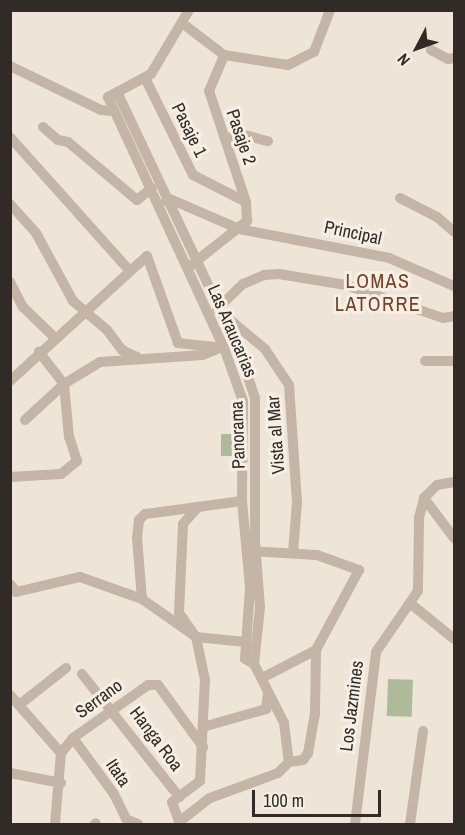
<!DOCTYPE html>
<style>
body{margin:0}
#map{position:relative;width:465px;height:835px;overflow:hidden;background:#eee5d8;font-family:"Archivo Narrow",sans-serif}
div>[style]{position:absolute}
[style*='--x']{left:calc(var(--x)*1px);top:calc(var(--y)*1px);width:calc(var(--w)*1px);rotate:calc(var(--a)*1deg)}
.green>*{inset:0;background:#aebb9a;transform-origin:0 0}
.street>*{height:10px;margin:-5px;padding:0 5px;transform-origin:5px;border-radius:5px;background:#c4b5a6}
span{translate:-50% -50%;white-space:nowrap;text-align:center;line-height:1.15;-webkit-text-stroke:6px #f6efe4;paint-order:stroke}
.street-label{font-size:18px;color:#312a26}
.neighbourhood-label{font-size:20px;color:#774028;letter-spacing:1.5px}
.frame{position:absolute;inset:0;border:12px solid #312a26;pointer-events:none}
.north{position:absolute;left:387px;top:18px;width:60px;height:60px;-webkit-text-stroke:4px #f6efe4;paint-order:stroke;rotate:229deg;font-size:16px;font-weight:700;line-height:24px;text-align:center;color:#312a26}
.north::after{content:'';display:block;margin:auto;width:21px;height:27px;background:#312a26;clip-path:polygon(50% 0,100% 100%,50% 72%,0 100%)}
.scale{position:absolute;left:252px;top:790px;width:129px;height:27px;box-sizing:border-box;border:3px solid #312a26;border-top:0;padding-left:8px;font-size:18px;line-height:21px;white-space:nowrap;color:#312a26;-webkit-text-stroke:4px #f6efe4;paint-order:stroke}
</style>
<div id="map">
<div class="green">
<i style="left:221px;top:434px;width:11px;height:22px"></i>
<i style="left:388px;top:679px;width:25px;height:37px;rotate:2deg"></i>
</div>
<div class="street">
<i style="--x:189;--y:10;--w:74;--a:120.7"></i>
<i style="--x:151;--y:74;--w:49;--a:151.9"></i>
<i style="--x:108;--y:97;--w:277;--a:65.2"></i>
<i style="--x:224;--y:348;--w:56;--a:70.3"></i>
<i style="--x:243;--y:401;--w:100;--a:90.6"></i>
<i style="--x:242;--y:501;--w:87;--a:84.7"></i>
<i style="--x:250;--y:588;--w:71;--a:94"></i>
<i style="--x:245;--y:659;--w:10;--a:29"></i>
<i style="--x:182;--y:23;--w:53;--a:37.3"></i>
<i style="--x:224;--y:55;--w:65;--a:8.9"></i>
<i style="--x:288;--y:65;--w:29;--a:-27"></i>
<i style="--x:314;--y:52;--w:45;--a:-69.1"></i>
<i style="--x:431;--y:50;--w:19;--a:28"></i>
<i style="--x:448;--y:59;--w:6;--a:-9"></i>
<i style="--x:10;--y:66;--w:101;--a:25.8"></i>
<i style="--x:101;--y:110;--w:12;--a:5"></i>
<i style="--x:145;--y:78;--w:108;--a:63.7"></i>
<i style="--x:193;--y:175;--w:59;--a:27"></i>
<i style="--x:117;--y:92;--w:285;--a:64.7"></i>
<i style="--x:239;--y:350;--w:51;--a:71.6"></i>
<i style="--x:255;--y:398;--w:143;--a:90"></i>
<i style="--x:255;--y:541;--w:66;--a:85.7"></i>
<i style="--x:260;--y:607;--w:57;--a:96"></i>
<i style="--x:254;--y:664;--w:66;--a:63"></i>
<i style="--x:284;--y:723;--w:39;--a:83"></i>
<i style="--x:43;--y:127;--w:20;--a:41"></i>
<i style="--x:58;--y:140;--w:10;--a:11"></i>
<i style="--x:68;--y:142;--w:90;--a:40"></i>
<i style="--x:137;--y:200;--w:19;--a:-39"></i>
<i style="--x:10;--y:137;--w:178;--a:48.2"></i>
<i style="--x:226;--y:139;--w:16;--a:-18"></i>
<i style="--x:241;--y:134;--w:28;--a:15"></i>
<i style="--x:400;--y:198;--w:42;--a:27.2"></i>
<i style="--x:437;--y:217;--w:23;--a:41"></i>
<i style="--x:166;--y:201;--w:4;--a:-27"></i>
<i style="--x:170;--y:199;--w:75;--a:23.5"></i>
<i style="--x:239;--y:229;--w:153;--a:10.9"></i>
<i style="--x:389;--y:258;--w:71;--a:23.3"></i>
<i style="--x:10;--y:204;--w:39;--a:48"></i>
<i style="--x:36;--y:233;--w:77;--a:61.4"></i>
<i style="--x:73;--y:301;--w:45;--a:40.5"></i>
<i style="--x:107;--y:330;--w:25;--a:53"></i>
<i style="--x:122;--y:350;--w:17;--a:25"></i>
<i style="--x:190;--y:266;--w:73;--a:-38.3"></i>
<i style="--x:247;--y:221;--w:19;--a:-93"></i>
<i style="--x:246;--y:202;--w:117;--a:-108.4"></i>
<i style="--x:209;--y:91;--w:39;--a:-67"></i>
<i style="--x:10;--y:282;--w:28;--a:63"></i>
<i style="--x:23;--y:307;--w:43;--a:44.1"></i>
<i style="--x:425;--y:361;--w:29;--a:0"></i>
<i style="--x:10;--y:381;--w:185;--a:-42.4"></i>
<i style="--x:147;--y:256;--w:92;--a:70.4"></i>
<i style="--x:178;--y:343;--w:46;--a:6.2"></i>
<i style="--x:25;--y:420;--w:53;--a:-42.7"></i>
<i style="--x:64;--y:384;--w:42;--a:-31.4"></i>
<i style="--x:100;--y:362;--w:103;--a:-3.9"></i>
<i style="--x:203;--y:355;--w:15;--a:-23"></i>
<i style="--x:10;--y:477;--w:51;--a:-3.4"></i>
<i style="--x:61;--y:474;--w:21;--a:-39"></i>
<i style="--x:77;--y:461;--w:25;--a:-108"></i>
<i style="--x:69;--y:437;--w:53;--a:-95.4"></i>
<i style="--x:64;--y:384;--w:41;--a:-128"></i>
<i style="--x:424;--y:498;--w:50;--a:53.1"></i>
<i style="--x:198;--y:507;--w:53;--a:172.5"></i>
<i style="--x:145;--y:514;--w:8;--a:135"></i>
<i style="--x:139;--y:520;--w:18;--a:96"></i>
<i style="--x:137;--y:538;--w:61;--a:85.3"></i>
<i style="--x:142;--y:599;--w:66;--a:35.1"></i>
<i style="--x:196;--y:637;--w:49;--a:5.8"></i>
<i style="--x:250;--y:551;--w:67;--a:3.4"></i>
<i style="--x:317;--y:555;--w:45;--a:19.7"></i>
<i style="--x:359;--y:570;--w:91;--a:118.3"></i>
<i style="--x:316;--y:650;--w:61;--a:152.6"></i>
<i style="--x:293;--y:552;--w:50;--a:-85.4"></i>
<i style="--x:297;--y:502;--w:117;--a:-93.9"></i>
<i style="--x:289;--y:385;--w:43;--a:-123.7"></i>
<i style="--x:265;--y:349;--w:62;--a:-140.2"></i>
<i style="--x:217;--y:309;--w:36;--a:-44"></i>
<i style="--x:243;--y:284;--w:23;--a:-23"></i>
<i style="--x:264;--y:275;--w:15;--a:-4"></i>
<i style="--x:279;--y:274;--w:68;--a:9.3"></i>
<i style="--x:346;--y:285;--w:102;--a:18.8"></i>
<i style="--x:443;--y:318;--w:11;--a:-10"></i>
<i style="--x:10;--y:584;--w:10;--a:53"></i>
<i style="--x:16;--y:592;--w:66;--a:-13.2"></i>
<i style="--x:80;--y:577;--w:66;--a:19.5"></i>
<i style="--x:411;--y:604;--w:55;--a:39.1"></i>
<i style="--x:82;--y:674;--w:157;--a:51.7"></i>
<i style="--x:10;--y:695;--w:77;--a:48.7"></i>
<i style="--x:19;--y:705;--w:60;--a:-38.2"></i>
<i style="--x:203;--y:727;--w:66;--a:-15.9"></i>
<i style="--x:266;--y:709;--w:17;--a:-83"></i>
<i style="--x:73;--y:738;--w:69;--a:53.8"></i>
<i style="--x:114;--y:794;--w:28;--a:64"></i>
<i style="--x:126;--y:819;--w:13;--a:23"></i>
<i style="--x:289;--y:762;--w:14;--a:-8"></i>
<i style="--x:303;--y:760;--w:9;--a:-54"></i>
<i style="--x:308;--y:753;--w:40;--a:-80"></i>
<i style="--x:315;--y:714;--w:64;--a:-89.1"></i>
<i style="--x:10;--y:773;--w:52;--a:11.1"></i>
<i style="--x:179;--y:822;--w:39;--a:-38"></i>
<i style="--x:210;--y:798;--w:72;--a:-20.2"></i>
<i style="--x:278;--y:773;--w:16;--a:-45"></i>
<i style="--x:55;--y:824;--w:71;--a:-85.2"></i>
<i style="--x:61;--y:753;--w:19;--a:-51"></i>
<i style="--x:73;--y:738;--w:92;--a:-35.2"></i>
<i style="--x:148;--y:685;--w:10;--a:0"></i>
<i style="--x:158;--y:685;--w:77;--a:54"></i>
<i style="--x:95;--y:824;--w:1;--a:-45"></i>
<i style="--x:180;--y:824;--w:23;--a:-110"></i>
<i style="--x:172;--y:802;--w:35;--a:-37"></i>
<i style="--x:200;--y:781;--w:101;--a:-87.2"></i>
<i style="--x:205;--y:680;--w:44;--a:-101.8"></i>
<i style="--x:196;--y:637;--w:29;--a:-125"></i>
<i style="--x:179;--y:613;--w:89;--a:-87.4"></i>
<i style="--x:183;--y:524;--w:23;--a:-49"></i>
<i style="--x:198;--y:507;--w:44;--a:-7.8"></i>
<i style="--x:355;--y:824;--w:173;--a:-83"></i>
<i style="--x:376;--y:652;--w:74;--a:-55.5"></i>
<i style="--x:418;--y:591;--w:73;--a:-89.2"></i>
<i style="--x:419;--y:518;--w:21;--a:-76"></i>
<i style="--x:424;--y:498;--w:18;--a:-45"></i>
<i style="--x:437;--y:485;--w:17;--a:-10"></i>
<i style="--x:410;--y:824;--w:94;--a:-82"></i>
</div>
<div class="street-label">
<span style="left:189px;top:130px;rotate:64deg">Pasaje 1</span>
<span style="left:241px;top:137px;rotate:71deg">Pasaje 2</span>
<span style="left:353px;top:233px;rotate:12deg">Principal</span>
<span style="left:232px;top:331px;rotate:67deg">Las Araucarias</span>
<span style="left:238px;top:435px;rotate:-92deg">Panorama</span>
<span style="left:276px;top:435px;rotate:-94deg">Vista al Mar</span>
<span style="left:99px;top:699px;rotate:-36deg">Serrano</span>
<span style="left:352px;top:706px;rotate:-83deg">Los Jazmines</span>
<span style="left:156px;top:739px;rotate:53deg">Hanga Roa</span>
<span style="left:118px;top:773px;rotate:56deg">Itata</span>
</div>
<div class="neighbourhood-label">
<span style="left:378px;top:292px">LOMAS<br>LATORRE</span>
</div>
<div class="frame"></div>
<div class="north">N</div>
<div class="scale">100 m</div>
</div>
